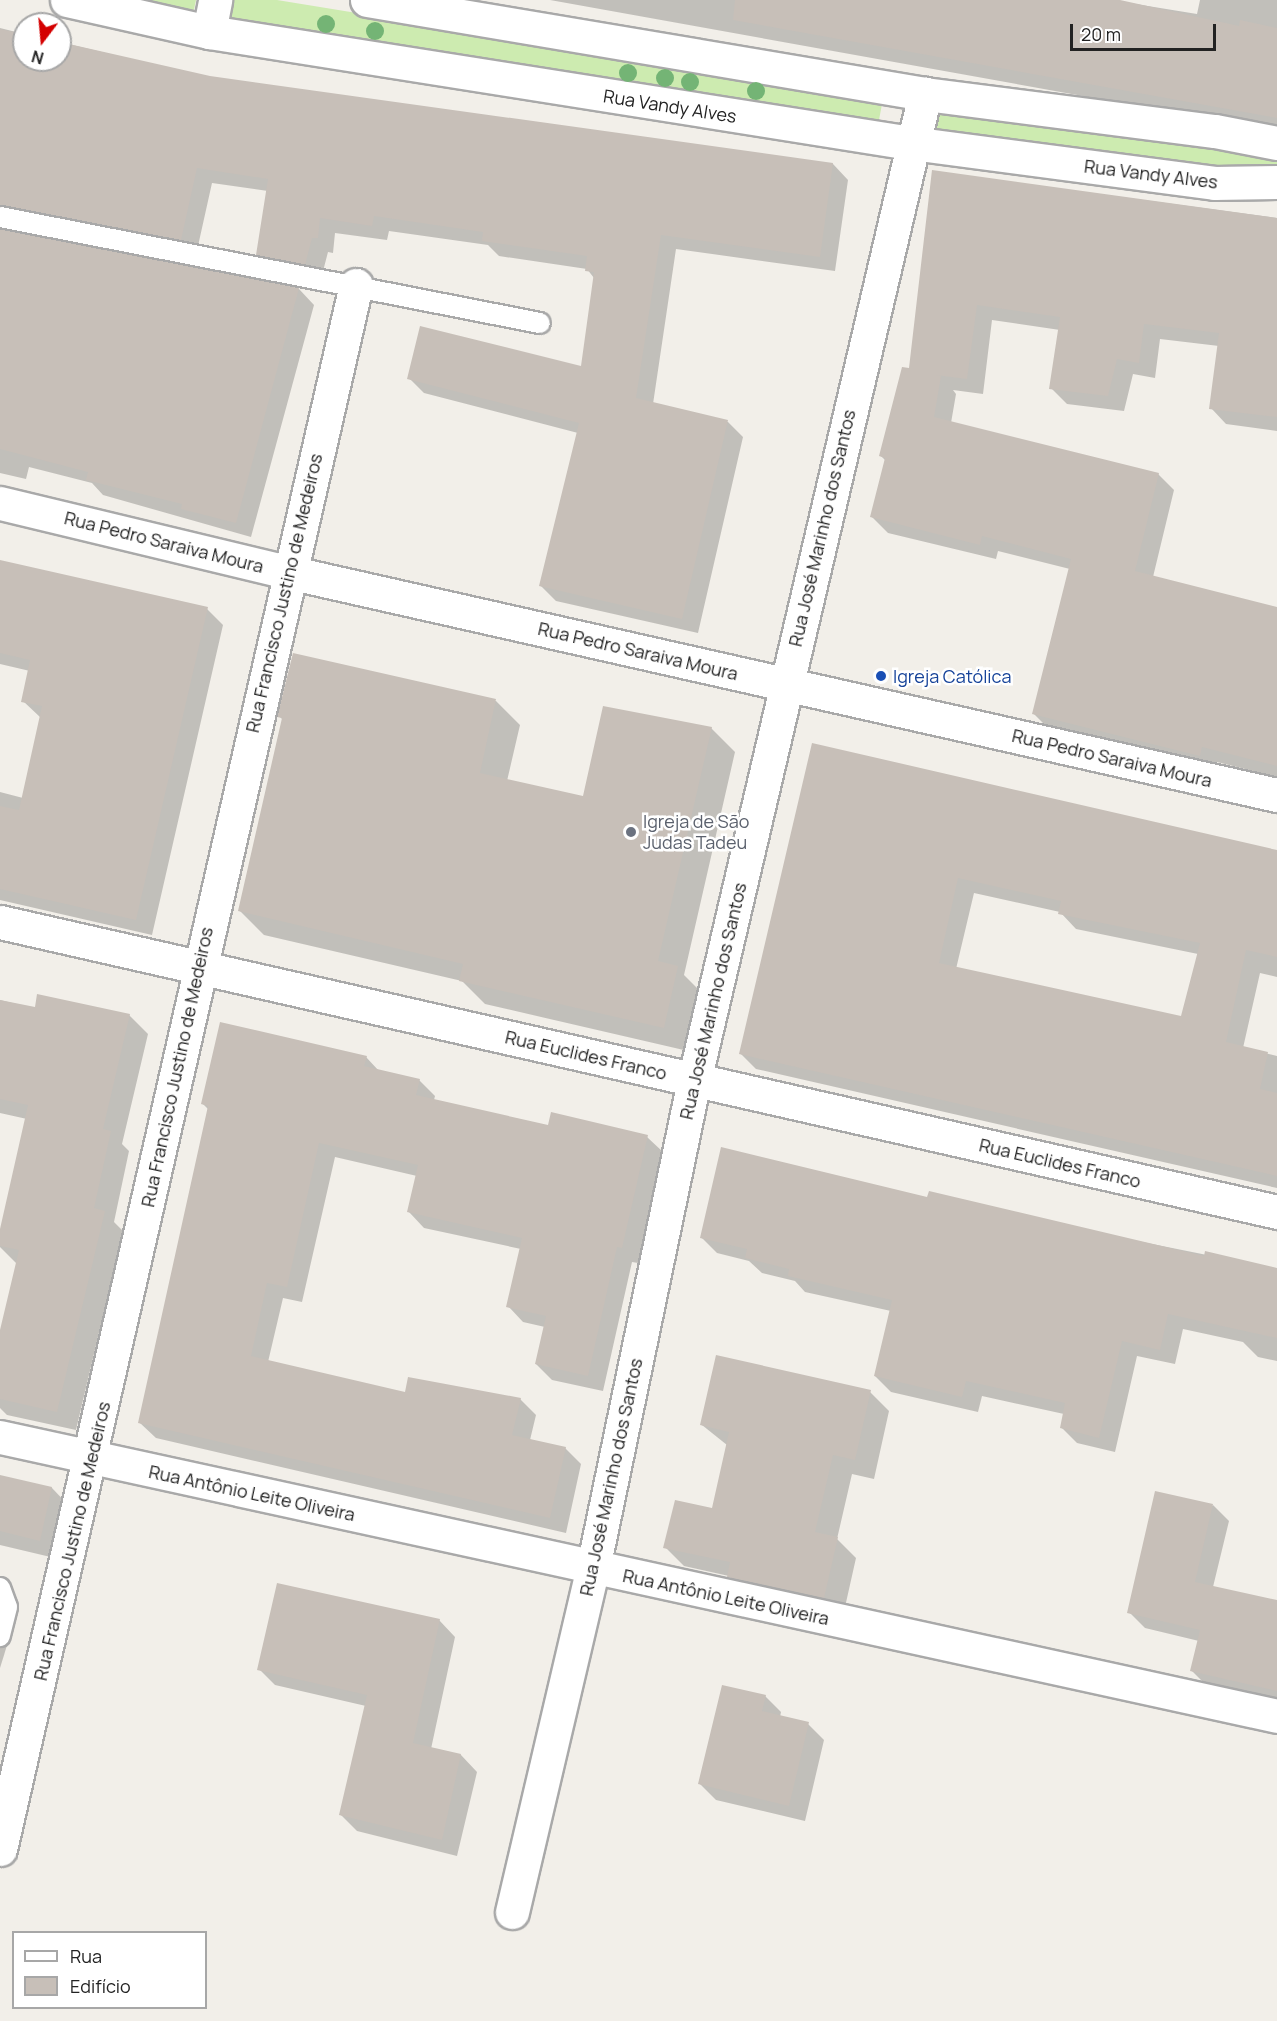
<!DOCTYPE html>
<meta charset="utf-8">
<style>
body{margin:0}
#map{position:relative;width:1277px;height:2021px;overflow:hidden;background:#f2efe9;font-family:Manrope,sans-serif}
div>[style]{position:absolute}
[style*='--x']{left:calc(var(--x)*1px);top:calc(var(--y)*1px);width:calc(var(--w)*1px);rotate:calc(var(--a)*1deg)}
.grass>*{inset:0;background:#cdebb0}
.shadow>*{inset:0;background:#0003}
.building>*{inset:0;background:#c7bfb8}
.roads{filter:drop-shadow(2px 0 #a9a9a9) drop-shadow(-2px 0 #a9a9a9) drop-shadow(0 2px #a9a9a9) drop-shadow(0 -2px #a9a9a9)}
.service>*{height:20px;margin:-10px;padding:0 10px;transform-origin:10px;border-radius:10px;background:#fff}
.minor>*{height:33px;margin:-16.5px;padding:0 16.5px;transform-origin:16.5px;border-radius:16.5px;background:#fff}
.trees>*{width:18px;height:18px;margin:-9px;border-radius:50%;background:#74b475}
.dots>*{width:16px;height:16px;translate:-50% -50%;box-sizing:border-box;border:3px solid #fff;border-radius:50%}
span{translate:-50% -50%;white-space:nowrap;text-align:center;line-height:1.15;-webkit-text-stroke:5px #fff;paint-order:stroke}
.street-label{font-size:18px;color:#222}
.transit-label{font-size:18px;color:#164399}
.left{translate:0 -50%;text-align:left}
.worship-label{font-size:18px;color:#5b616d}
.legend{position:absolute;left:12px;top:1931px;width:195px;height:78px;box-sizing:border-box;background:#fff;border:2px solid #a7a7a7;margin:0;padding:8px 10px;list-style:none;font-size:18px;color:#222}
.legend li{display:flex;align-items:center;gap:12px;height:30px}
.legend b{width:30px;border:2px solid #a7a7a7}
.north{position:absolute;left:12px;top:12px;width:60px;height:60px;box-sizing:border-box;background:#fff;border:2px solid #a7a7a7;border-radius:50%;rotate:196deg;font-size:16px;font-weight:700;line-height:24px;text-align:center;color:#222}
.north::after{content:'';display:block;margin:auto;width:21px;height:27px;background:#d40000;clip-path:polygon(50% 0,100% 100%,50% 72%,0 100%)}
.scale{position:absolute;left:1070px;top:24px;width:146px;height:27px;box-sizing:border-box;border:3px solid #222;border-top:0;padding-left:8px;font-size:18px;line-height:21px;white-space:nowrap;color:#222;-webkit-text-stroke:4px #fff;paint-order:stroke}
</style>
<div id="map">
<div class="grass">
<i style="clip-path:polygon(130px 0,196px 0,193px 14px)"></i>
<i style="clip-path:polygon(228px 0,277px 0,883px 99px,878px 125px,225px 22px)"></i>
<i style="clip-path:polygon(936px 106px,1277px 153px,1277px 172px,1217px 173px,932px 137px)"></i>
</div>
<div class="shadow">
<i style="clip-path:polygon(550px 0,1111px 0,1197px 14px,1200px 0,1277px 0,1277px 131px)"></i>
<i style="clip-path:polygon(0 28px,24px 34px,24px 60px,60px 60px,60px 42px,209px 78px,833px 164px,848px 180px,835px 271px,676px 249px,653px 404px,728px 422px,743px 437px,698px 633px,556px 601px,541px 586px,578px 433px,424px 393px,409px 378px,582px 368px,594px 278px,587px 269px,499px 256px,488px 245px,389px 231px,387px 240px,335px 233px,333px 253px,328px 252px,321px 279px,273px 270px,258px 255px,268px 191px,212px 183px,196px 255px,6px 224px,4px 232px,299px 289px,314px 305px,251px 537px,103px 495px,92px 483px,29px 467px,26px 479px,0 473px)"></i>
<i style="clip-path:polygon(934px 172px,1277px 218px,1277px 431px,1226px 424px,1211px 408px,1219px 346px,1160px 339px,1155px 378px,1133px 374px,1124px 411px,1067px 404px,1051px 388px,1060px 330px,992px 320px,983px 394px,953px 390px,956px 394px,951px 423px,1158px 474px,1174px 490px,1153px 577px,1277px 613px,1277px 777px,1217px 762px,1215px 771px,1049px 729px,1034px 714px,1070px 569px,998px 551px,996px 559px,888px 533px,872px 517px,886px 461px,881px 456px,910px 370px)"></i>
<i style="clip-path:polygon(0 561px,207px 609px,223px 625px,152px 935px,0 900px,0 792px,23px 798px,41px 718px,23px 701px,30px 671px,0 664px)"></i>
<i style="clip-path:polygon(496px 701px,520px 725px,507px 781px,584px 798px,711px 728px,735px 752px,684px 975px,701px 992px,688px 1051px,485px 1004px,462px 981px,264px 935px,240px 911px,283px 720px,279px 716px)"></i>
<i style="clip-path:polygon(evenodd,813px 745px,1277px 852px,1277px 977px,1260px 973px,1243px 1048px,1277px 1056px,1277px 1188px,756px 1069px,741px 1054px,813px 745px,974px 893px,1060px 912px,1076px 929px,1198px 954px,1182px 1018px,956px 969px,974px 893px)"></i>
<i style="clip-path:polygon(0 1000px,36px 1009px,129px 1015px,148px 1034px,122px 1144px,129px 1151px,114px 1222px,123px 1231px,76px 1430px,7px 1415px,0 1408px,0 1342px,17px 1264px,0 1247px,0 1236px,27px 1119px,0 1113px)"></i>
<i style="clip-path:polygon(366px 1057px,379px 1071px,419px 1080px,435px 1096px,434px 1100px,549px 1126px,647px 1137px,663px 1152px,638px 1263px,632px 1262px,603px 1391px,552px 1380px,536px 1364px,545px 1327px,523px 1322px,508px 1306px,521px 1249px,424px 1228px,409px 1212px,417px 1176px,335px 1157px,302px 1302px,283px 1298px,268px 1362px,406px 1394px,520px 1399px,536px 1415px,530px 1440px,565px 1448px,581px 1464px,566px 1533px,156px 1438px,140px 1423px,208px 1109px,203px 1104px)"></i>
<i style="clip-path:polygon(928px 1199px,1277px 1269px,1277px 1361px,1258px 1357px,1243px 1342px,1183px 1329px,1175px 1364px,1137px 1356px,1115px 1452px,1077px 1443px,1061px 1427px,1064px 1414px,982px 1396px,978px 1412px,891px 1392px,875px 1376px,891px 1311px,805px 1292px,795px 1281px,762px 1273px,749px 1261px,717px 1253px,701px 1237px)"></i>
<i style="clip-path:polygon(870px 1392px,889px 1411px,874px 1479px,852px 1474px,837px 1539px,856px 1558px,843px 1616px,748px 1595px,729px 1576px,684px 1566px,665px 1547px,713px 1510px,727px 1445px,702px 1425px)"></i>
<i style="clip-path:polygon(0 1476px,52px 1488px,71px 1508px,59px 1559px,0 1545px)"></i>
<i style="clip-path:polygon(1213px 1505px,1229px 1521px,1213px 1587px,1277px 1602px,1277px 1702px,1208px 1687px,1192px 1671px,1199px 1641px,1145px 1628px,1129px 1612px)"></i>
<i style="clip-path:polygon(439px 1620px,455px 1637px,431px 1749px,461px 1755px,477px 1772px,457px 1856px,357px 1831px,341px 1815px,366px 1706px,275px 1685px,259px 1669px)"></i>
<i style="clip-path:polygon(0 1630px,9px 1639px,0 1668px)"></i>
<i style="clip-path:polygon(765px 1696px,781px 1712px,780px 1717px,808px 1724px,824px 1740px,805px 1821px,716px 1800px,700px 1784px)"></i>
</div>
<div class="building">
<i style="clip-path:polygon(735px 0,1120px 0,1239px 26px,1240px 20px,1277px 28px,1277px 118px,733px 20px)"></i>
<i style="clip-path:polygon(0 29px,24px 34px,24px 60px,60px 60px,60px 42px,210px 76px,833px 163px,820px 257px,661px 235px,636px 398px,728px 420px,682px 619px,539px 586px,579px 423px,407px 379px,420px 326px,581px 366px,594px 272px,585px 271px,587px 256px,482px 241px,483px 232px,374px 216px,372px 226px,320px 218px,318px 238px,312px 238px,305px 265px,256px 255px,268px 179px,197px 168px,181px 240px,0 205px)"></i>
<i style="clip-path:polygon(932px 170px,1277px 218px,1277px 417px,1209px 409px,1219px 333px,1144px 324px,1139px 363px,1117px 359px,1108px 396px,1049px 389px,1060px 317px,977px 305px,967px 379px,935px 375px,941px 376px,934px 417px,1159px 473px,1135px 571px,1277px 607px,1277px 766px,1202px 747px,1200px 756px,1032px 714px,1071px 559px,982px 536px,980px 545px,870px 517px,885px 458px,879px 456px,902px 367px,909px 368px)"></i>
<i style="clip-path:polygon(0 229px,299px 288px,236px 523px,181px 509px,182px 504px,86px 480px,88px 472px,0 449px)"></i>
<i style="clip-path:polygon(0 560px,208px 607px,136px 920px,0 889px,0 806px,19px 810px,42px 706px,21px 702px,30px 660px,0 653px)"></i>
<i style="clip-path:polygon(293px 653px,496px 699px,480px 773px,583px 796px,603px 706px,712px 727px,658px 961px,678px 966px,664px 1028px,459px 981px,463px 964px,238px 911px,282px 718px,277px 717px)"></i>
<i style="clip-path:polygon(evenodd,812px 743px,1277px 850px,1277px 957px,1246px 950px,1226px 1042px,1268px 1052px,1260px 1089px,1277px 1093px,1277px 1176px,739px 1054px,812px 743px,958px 878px,1061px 901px,1058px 914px,1200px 943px,1181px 1016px,939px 963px,958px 878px)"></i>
<i style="clip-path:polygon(37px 994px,130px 1014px,103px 1129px,111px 1131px,94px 1208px,105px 1211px,57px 1412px,0 1399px,0 1330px,19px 1250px,0 1246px,0 1229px,28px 1105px,0 1099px,0 1000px,35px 1007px)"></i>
<i style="clip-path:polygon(220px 1022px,367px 1056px,364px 1066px,420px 1079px,416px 1095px,548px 1125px,551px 1112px,648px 1135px,622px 1248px,617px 1247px,588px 1376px,535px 1364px,546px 1316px,506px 1307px,522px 1238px,407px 1212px,418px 1165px,319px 1143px,287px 1287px,267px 1283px,251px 1356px,405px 1392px,408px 1377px,521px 1398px,512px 1435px,566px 1447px,550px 1518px,138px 1423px,208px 1106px,201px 1104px)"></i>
<i style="clip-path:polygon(721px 1147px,927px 1197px,929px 1191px,1204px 1256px,1205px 1251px,1277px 1268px,1277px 1338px,1168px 1314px,1160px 1350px,1122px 1341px,1099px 1438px,1060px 1428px,1065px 1403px,966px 1381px,962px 1397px,874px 1376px,892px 1300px,788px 1276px,789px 1269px,745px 1258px,747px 1249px,700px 1238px)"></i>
<i style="clip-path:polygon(716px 1355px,871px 1390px,855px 1460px,833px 1455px,815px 1532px,838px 1537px,824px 1598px,727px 1577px,730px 1562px,663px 1548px,675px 1500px,712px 1508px,729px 1432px,700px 1425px)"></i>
<i style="clip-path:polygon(0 1475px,52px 1487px,40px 1541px,0 1531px)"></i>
<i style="clip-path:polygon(1155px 1491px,1213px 1504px,1195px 1582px,1277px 1600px,1277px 1691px,1190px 1671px,1200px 1630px,1127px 1613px)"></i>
<i style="clip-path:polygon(277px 1583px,440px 1619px,413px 1743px,461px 1754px,442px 1840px,339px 1815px,367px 1695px,257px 1670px)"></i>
<i style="clip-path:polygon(722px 1685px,766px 1695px,762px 1711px,809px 1722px,789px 1806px,698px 1784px)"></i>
</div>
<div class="roads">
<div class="service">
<i style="--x:0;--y:217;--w:550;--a:11.11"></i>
<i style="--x:0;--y:1588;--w:20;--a:70"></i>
<i style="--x:7;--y:1607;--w:30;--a:104"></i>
</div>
<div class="minor">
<i style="--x:67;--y:0;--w:146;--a:12.7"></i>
<i style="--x:209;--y:32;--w:711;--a:8.99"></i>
<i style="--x:911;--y:143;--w:306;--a:7.5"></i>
<i style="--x:1214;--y:183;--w:63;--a:-0.9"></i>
<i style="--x:367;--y:0;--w:566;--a:9.56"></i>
<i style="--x:925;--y:94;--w:292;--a:7.3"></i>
<i style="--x:1215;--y:131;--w:63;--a:11"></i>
<i style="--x:209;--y:32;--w:33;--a:-79"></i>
<i style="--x:0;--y:503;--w:296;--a:13.5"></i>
<i style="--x:288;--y:572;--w:1014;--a:12.71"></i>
<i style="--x:0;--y:922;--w:1310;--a:12.79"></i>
<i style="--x:0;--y:1437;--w:1307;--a:12.32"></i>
<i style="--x:0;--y:1849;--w:1604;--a:-77.18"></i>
<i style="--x:512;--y:1912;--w:353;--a:-76.8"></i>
<i style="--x:593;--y:1568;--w:497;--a:-78.3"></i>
<i style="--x:694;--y:1081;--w:1014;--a:-76.83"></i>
</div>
</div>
<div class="trees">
<i style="left:326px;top:24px"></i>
<i style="left:375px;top:31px"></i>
<i style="left:628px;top:73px"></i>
<i style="left:665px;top:78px"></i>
<i style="left:690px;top:82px"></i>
<i style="left:756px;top:91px"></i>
</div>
<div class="dots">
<i style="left:881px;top:676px;background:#1a4fb4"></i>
<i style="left:631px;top:832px;background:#6b7280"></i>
</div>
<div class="street-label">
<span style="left:670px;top:106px;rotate:9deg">Rua Vandy Alves</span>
<span style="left:1151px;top:174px;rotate:7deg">Rua Vandy Alves</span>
<span style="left:822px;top:528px;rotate:-77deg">Rua José Marinho dos Santos</span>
<span style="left:164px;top:542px;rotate:14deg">Rua Pedro Saraiva Moura</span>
<span style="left:284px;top:593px;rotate:-77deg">Rua Francisco Justino de Medeiros</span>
<span style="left:638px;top:651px;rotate:13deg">Rua Pedro Saraiva Moura</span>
<span style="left:1112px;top:758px;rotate:13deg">Rua Pedro Saraiva Moura</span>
<span style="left:713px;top:1001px;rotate:-77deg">Rua José Marinho dos Santos</span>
<span style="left:586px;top:1055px;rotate:13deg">Rua Euclides Franco</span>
<span style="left:177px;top:1067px;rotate:-78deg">Rua Francisco Justino de Medeiros</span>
<span style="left:1060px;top:1163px;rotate:13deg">Rua Euclides Franco</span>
<span style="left:611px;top:1477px;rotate:-78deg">Rua José Marinho dos Santos</span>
<span style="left:252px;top:1493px;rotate:12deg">Rua Antônio Leite Oliveira</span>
<span style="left:72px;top:1541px;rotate:-77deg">Rua Francisco Justino de Medeiros</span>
<span style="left:726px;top:1597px;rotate:12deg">Rua Antônio Leite Oliveira</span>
</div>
<div class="transit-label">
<span class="left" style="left:893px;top:676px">Igreja Católica</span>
</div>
<div class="worship-label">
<span class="left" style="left:643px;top:832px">Igreja de São<br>Judas Tadeu</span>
</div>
<ul class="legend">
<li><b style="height:8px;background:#fff"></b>Rua</li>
<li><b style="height:16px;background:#c7bfb8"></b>Edifício</li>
</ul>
<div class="north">N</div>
<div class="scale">20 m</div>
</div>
